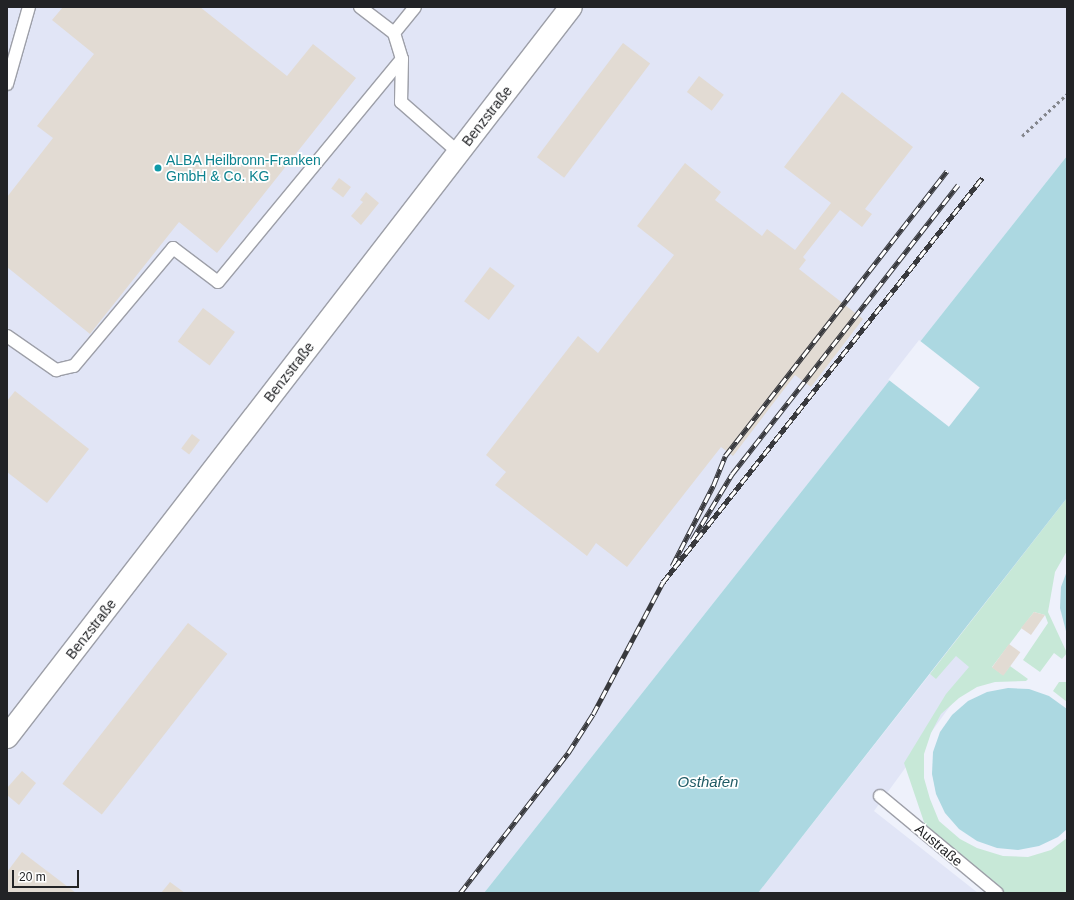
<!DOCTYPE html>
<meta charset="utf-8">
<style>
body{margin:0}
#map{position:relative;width:1074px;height:900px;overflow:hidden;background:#eef1fb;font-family:Arial,sans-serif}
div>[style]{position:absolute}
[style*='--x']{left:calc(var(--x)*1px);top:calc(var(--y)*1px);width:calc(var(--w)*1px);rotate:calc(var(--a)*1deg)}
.built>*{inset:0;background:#e1e5f6}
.green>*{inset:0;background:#c7e8d7}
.water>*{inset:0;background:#acd8e1}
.pier>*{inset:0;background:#eef1fb;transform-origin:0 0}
.building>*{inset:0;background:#e2dbd3;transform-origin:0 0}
.path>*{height:2.5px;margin-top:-1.25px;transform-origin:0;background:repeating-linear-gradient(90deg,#83858c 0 3px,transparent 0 6px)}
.roads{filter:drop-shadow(1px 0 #9d9fa8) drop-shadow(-1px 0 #9d9fa8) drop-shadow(0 1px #9d9fa8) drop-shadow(0 -1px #9d9fa8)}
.lane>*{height:12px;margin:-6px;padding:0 6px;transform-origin:6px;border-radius:6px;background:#fff}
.street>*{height:22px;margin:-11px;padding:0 11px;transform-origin:11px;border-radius:11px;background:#fff}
.rail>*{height:4.5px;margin-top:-2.25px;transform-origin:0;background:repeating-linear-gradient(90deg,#fff 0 9px,#38393d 0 18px);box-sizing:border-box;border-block:1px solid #38393d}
.dots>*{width:11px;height:11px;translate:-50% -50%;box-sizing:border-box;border:2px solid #fff;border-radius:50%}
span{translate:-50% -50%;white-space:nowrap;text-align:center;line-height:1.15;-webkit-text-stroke:3.5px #fff;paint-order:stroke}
.street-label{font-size:14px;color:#222326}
.culture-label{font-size:14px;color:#0d838f}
.left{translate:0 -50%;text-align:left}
.water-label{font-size:15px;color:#1f5a64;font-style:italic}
.frame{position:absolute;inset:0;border:8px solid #222326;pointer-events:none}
.scale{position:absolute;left:12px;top:870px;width:67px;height:18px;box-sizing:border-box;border:2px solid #222326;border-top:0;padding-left:5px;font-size:12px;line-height:14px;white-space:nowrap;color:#222326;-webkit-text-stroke:3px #fff;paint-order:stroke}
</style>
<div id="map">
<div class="built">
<i style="clip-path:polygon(7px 7px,1067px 7px,1067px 156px,484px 893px,7px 893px)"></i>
<i style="clip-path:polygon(952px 646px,977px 669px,874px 811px,978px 893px,758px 893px)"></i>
</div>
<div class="green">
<i style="clip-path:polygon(1067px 498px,1067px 551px,1055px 572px,1048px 612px,1067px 653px,1062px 659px,1054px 653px,1040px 672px,1023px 660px,1048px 623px,1045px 615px,1034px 612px,992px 667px,1003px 675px,1010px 666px,1028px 679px,1026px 681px,995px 682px,977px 687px,959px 698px,941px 714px,931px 733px,924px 754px,924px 778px,930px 799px,939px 821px,960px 839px,977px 848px,1003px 856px,1028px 857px,1051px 850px,1067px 838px,1067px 893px,1005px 893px,925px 825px,904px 763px,946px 694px,969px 667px,956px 656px,936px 679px,930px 674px)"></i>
<i style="clip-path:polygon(1059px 682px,1067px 682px,1067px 702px,1053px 691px)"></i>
</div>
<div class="water">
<i style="clip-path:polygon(1067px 156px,1067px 498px,758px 893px,484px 893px)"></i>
<i style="clip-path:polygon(1067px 571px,1067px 635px,1060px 608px,1061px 587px)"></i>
<i style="clip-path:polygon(1008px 688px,1029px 689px,1049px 696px,1067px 709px,1067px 829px,1058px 837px,1039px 846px,1018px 850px,997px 848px,977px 841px,959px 829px,945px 813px,936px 794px,932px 774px,933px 752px,940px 732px,952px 715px,968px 701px,987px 692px)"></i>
</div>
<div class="pier">
<i style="left:919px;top:340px;width:77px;height:50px;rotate:38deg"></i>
</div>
<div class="building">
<i style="clip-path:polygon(63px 7px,200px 7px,287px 76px,313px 44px,356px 78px,217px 253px,179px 222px,90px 334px,7px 267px,7px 197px,53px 138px,37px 126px,94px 54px,52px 20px)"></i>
<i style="left:623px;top:43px;width:34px;height:143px;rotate:37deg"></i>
<i style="left:699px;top:76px;width:31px;height:20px;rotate:37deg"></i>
<i style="clip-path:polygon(842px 92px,913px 147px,865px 209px,872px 214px,862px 227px,840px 210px,803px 257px,806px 260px,799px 269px,863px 319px,811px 387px,795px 375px,733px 456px,721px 447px,627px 567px,596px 543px,587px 556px,495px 485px,506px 472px,486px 455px,578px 336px,598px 353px,674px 255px,637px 226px,685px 163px,721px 192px,715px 200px,762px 236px,767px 229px,795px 250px,831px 203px,784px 167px)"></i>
<i style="left:339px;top:178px;width:15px;height:13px;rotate:37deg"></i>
<i style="clip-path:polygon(366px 192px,379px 203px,361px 225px,351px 216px,363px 202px,360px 200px)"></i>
<i style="left:490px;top:267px;width:31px;height:43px;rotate:37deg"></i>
<i style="left:203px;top:308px;width:40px;height:42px;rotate:37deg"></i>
<i style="clip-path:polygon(15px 391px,89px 449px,47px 503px,7px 472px,7px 401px)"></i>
<i style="left:192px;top:434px;width:10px;height:18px;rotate:37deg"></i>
<i style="clip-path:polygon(1034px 612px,1045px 615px,1031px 635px,1021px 628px)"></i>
<i style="left:188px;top:623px;width:50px;height:204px;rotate:38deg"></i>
<i style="left:1009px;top:644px;width:14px;height:29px;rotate:36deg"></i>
<i style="clip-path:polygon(22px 771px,36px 783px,19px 805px,7px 795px,7px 788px)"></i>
<i style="clip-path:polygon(22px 852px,76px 893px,7px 893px,7px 872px)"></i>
<i style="clip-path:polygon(170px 882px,185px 893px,161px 893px)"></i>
</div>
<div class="path">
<i style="--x:1022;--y:136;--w:62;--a:-43"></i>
</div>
<div class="roads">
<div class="lane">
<i style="--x:360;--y:7;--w:43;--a:37.4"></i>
<i style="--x:394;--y:33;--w:27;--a:73"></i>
<i style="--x:402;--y:59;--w:43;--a:91.3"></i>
<i style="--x:401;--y:102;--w:77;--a:41.3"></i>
<i style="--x:394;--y:33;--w:33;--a:-51"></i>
<i style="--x:7;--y:84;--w:80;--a:-74.1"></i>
<i style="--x:7;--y:336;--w:60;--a:34.8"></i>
<i style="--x:56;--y:370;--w:18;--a:-13"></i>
<i style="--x:74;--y:366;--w:154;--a:-50"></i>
<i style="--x:173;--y:248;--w:56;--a:37.1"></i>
<i style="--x:218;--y:282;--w:289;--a:-50.5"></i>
<i style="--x:880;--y:796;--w:152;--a:39.7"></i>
</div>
<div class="street">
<i style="--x:7;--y:737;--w:922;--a:-52.31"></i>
</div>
</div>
<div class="rail">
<i style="--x:692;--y:540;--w:77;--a:-58.8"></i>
<i style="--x:732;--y:474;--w:367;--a:-52"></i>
<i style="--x:672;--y:566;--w:90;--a:-62.9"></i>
<i style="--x:713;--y:486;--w:32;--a:-68"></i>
<i style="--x:725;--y:456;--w:361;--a:-52.1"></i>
<i style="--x:460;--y:893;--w:177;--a:-52.4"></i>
<i style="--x:568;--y:753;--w:46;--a:-57.3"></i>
<i style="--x:593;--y:714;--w:149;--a:-62.1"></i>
<i style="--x:663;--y:582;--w:515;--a:-51.71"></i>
</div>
<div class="dots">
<i style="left:158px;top:168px;background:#0f9aa8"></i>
</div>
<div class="street-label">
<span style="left:487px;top:116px;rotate:-52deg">Benzstraße</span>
<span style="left:289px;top:372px;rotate:-52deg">Benzstraße</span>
<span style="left:91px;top:629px;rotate:-52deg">Benzstraße</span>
<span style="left:939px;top:845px;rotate:40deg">Austraße</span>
</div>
<div class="culture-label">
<span class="left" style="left:166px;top:168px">ALBA Heilbronn-Franken<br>GmbH &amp; Co. KG</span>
</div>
<div class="water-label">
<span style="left:708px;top:782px">Osthafen</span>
</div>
<div class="frame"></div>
<div class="scale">20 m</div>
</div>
